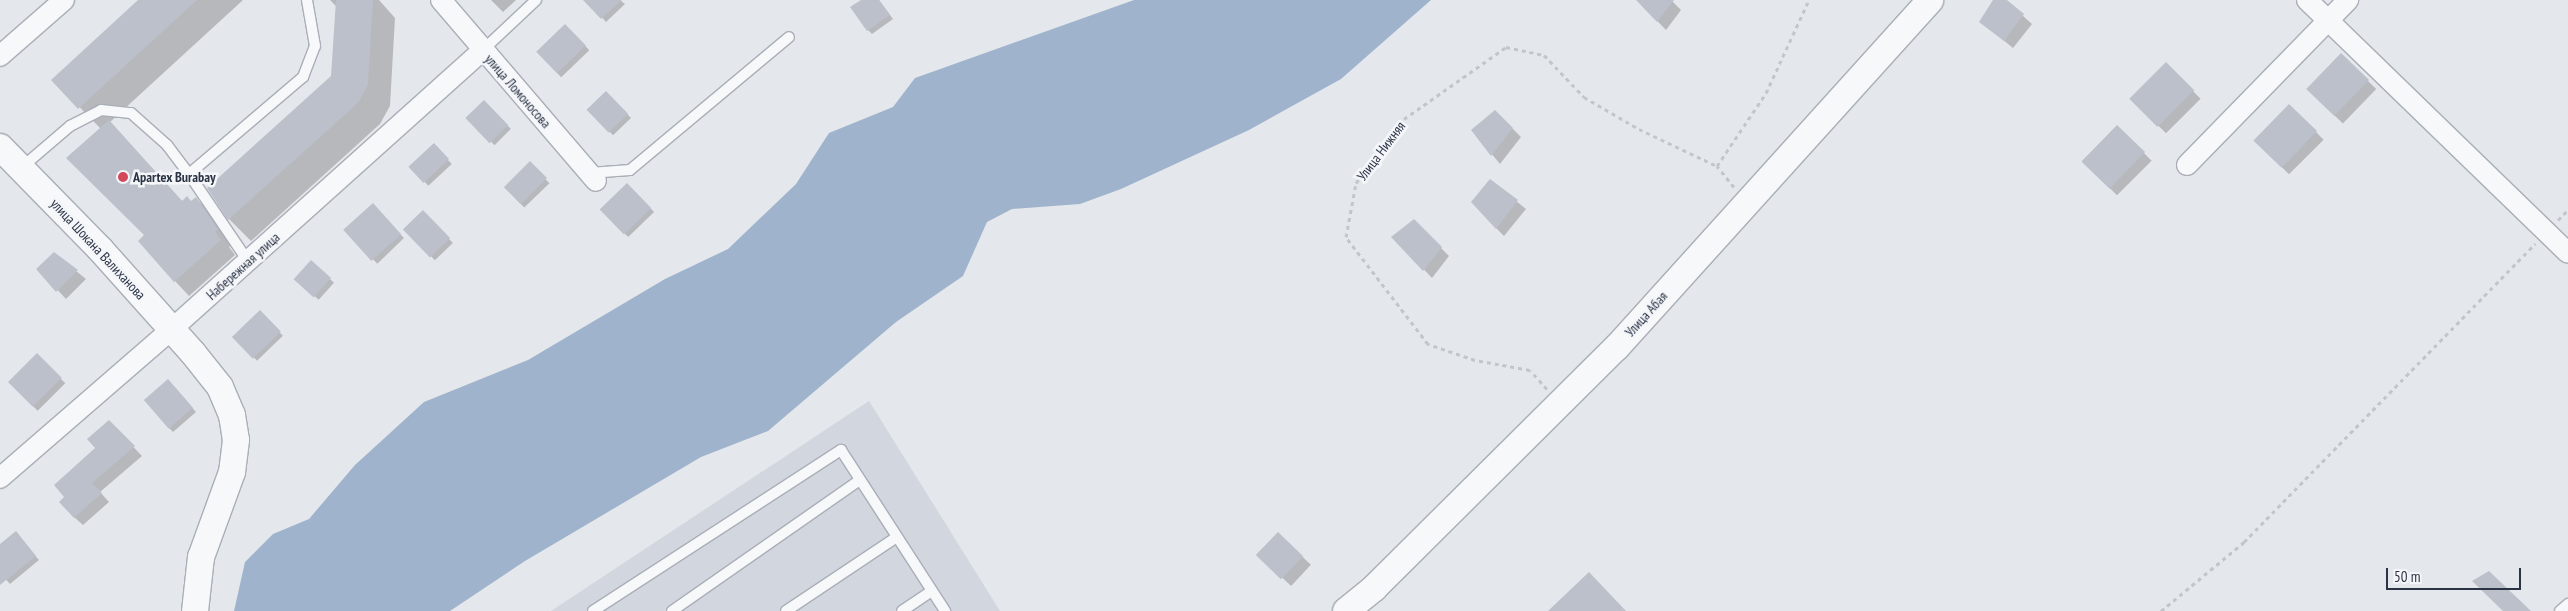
<!DOCTYPE html>
<meta charset="utf-8">
<style>
body{margin:0}
#map{position:relative;width:2568px;height:611px;overflow:hidden;background:#e4e7ec;font-family:"PT Sans Narrow",sans-serif}
div>[style]{position:absolute}
[style*='--x']{left:calc(var(--x)*1px);top:calc(var(--y)*1px);width:calc(var(--w)*1px);rotate:calc(var(--a)*1deg)}
.built>*{inset:0;background:#d2d6de}
.water>*{inset:0;background:#9fb4cc}
.shadow>*{inset:0;background:#0003;transform-origin:0 0}
.building>*{inset:0;background:#bbc0ca;transform-origin:0 0}
.path>*{height:3px;margin-top:-1.5px;transform-origin:0;background:repeating-linear-gradient(90deg,#c2c5cb 0 4px,transparent 0 8px)}
.roads{filter:drop-shadow(1px 0 #a9aeb7) drop-shadow(-1px 0 #a9aeb7) drop-shadow(0 1px #a9aeb7) drop-shadow(0 -1px #a9aeb7)}
.service>*{height:10px;margin:-5px;padding:0 5px;transform-origin:5px;border-radius:5px;background:#f7f8fa}
.minor>*{height:20px;margin:-10px;padding:0 10px;transform-origin:10px;border-radius:10px;background:#f7f8fa}
.tertiary>*{height:26px;margin:-13px;padding:0 13px;transform-origin:13px;border-radius:13px;background:#f7f8fa}
.dots>*{width:14px;height:14px;translate:-50% -50%;box-sizing:border-box;border:2px solid #f4f6f9;border-radius:50%}
span{translate:-50% -50%;white-space:nowrap;text-align:center;line-height:1.15;-webkit-text-stroke:5px #f4f6f9;paint-order:stroke}
.street-label{font-size:14px;color:#2b3445}
.poi-label{font-size:14px;color:#2b3445;font-weight:700}
.left{translate:0 -50%;text-align:left}
.scale{position:absolute;left:2386px;top:568px;width:135px;height:22px;box-sizing:border-box;border:2px solid #2b3445;border-top:0;padding-left:6px;font-size:15px;line-height:18px;white-space:nowrap;color:#2b3445;-webkit-text-stroke:4px #f4f6f9;paint-order:stroke}
</style>
<div id="map">
<div class="built">
<i style="clip-path:polygon(869px 401px,1000px 611px,551px 611px)"></i>
</div>
<div class="water">
<i style="clip-path:polygon(1134px 0,1431px 0,1341px 79px,1249px 130px,1121px 189px,1080px 204px,1012px 209px,987px 222px,963px 276px,896px 322px,768px 431px,701px 457px,525px 561px,450px 611px,234px 611px,245px 562px,273px 534px,309px 519px,355px 465px,424px 402px,528px 360px,665px 279px,728px 249px,796px 184px,829px 133px,893px 107px,915px 78px)"></i>
</div>
<div class="shadow">
<i style="clip-path:polygon(140px 0,243px 0,110px 122px,183px 202px,192px 203px,196px 199px,211px 213px,232px 244px,229px 247px,235px 255px,189px 296px,175px 281px,146px 235px,101px 129px,53px 80px)"></i>
<i style="clip-path:polygon(330px 0,379px 0,395px 18px,390px 106px,380px 124px,251px 241px,229px 219px,332px 76px,337px 7px)"></i>
<i style="clip-path:polygon(491px 0,516px 0,503px 12px)"></i>
<i style="clip-path:polygon(587px 0,620px 0,625px 4px,606px 22px)"></i>
<i style="clip-path:polygon(863px 0,879px 0,893px 19px,872px 34px,868px 30px)"></i>
<i style="clip-path:polygon(1637px 0,1671px 0,1681px 10px,1666px 30px)"></i>
<i style="clip-path:polygon(1995px 0,2005px 0,2032px 24px,2013px 48px,1981px 22px)"></i>
<i style="left:565px;top:25px;width:35px;height:39px;rotate:46deg"></i>
<i style="left:2341px;top:55px;width:49px;height:48px;rotate:44deg"></i>
<i style="left:2166px;top:64px;width:49px;height:49px;rotate:45deg"></i>
<i style="left:606px;top:92px;width:36px;height:25px;rotate:46deg"></i>
<i style="left:484px;top:102px;width:38px;height:23px;rotate:45deg"></i>
<i style="left:2289px;top:105px;width:49px;height:49px;rotate:45deg"></i>
<i style="clip-path:polygon(1495px 111px,1521px 137px,1500px 164px,1472px 130px)"></i>
<i style="left:2117px;top:126px;width:49px;height:49px;rotate:45deg"></i>
<i style="left:434px;top:145px;width:26px;height:32px;rotate:47deg"></i>
<i style="left:530px;top:163px;width:28px;height:35px;rotate:46deg"></i>
<i style="clip-path:polygon(1490px 180px,1526px 209px,1504px 236px,1496px 228px)"></i>
<i style="left:627px;top:184px;width:39px;height:36px;rotate:46deg"></i>
<i style="left:372px;top:205px;width:46px;height:37px;rotate:46deg"></i>
<i style="left:423px;top:212px;width:43px;height:25px;rotate:46deg"></i>
<i style="clip-path:polygon(1414px 221px,1449px 256px,1432px 278px,1393px 237px)"></i>
<i style="clip-path:polygon(54px 253px,86px 279px,66px 299px,38px 269px)"></i>
<i style="left:311px;top:262px;width:31px;height:23px;rotate:42deg"></i>
<i style="left:260px;top:312px;width:33px;height:36px;rotate:46deg"></i>
<i style="left:37px;top:355px;width:40px;height:39px;rotate:45deg"></i>
<i style="clip-path:polygon(172px 385px,196px 412px,173px 432px,169px 428px)"></i>
<i style="clip-path:polygon(109px 421px,142px 456px,100px 492px,109px 502px,83px 525px,74px 517px)"></i>
<i style="left:1278px;top:534px;width:45px;height:29px;rotate:43deg"></i>
<i style="clip-path:polygon(19px 537px,39px 560px,10px 584px,0 573px,0 546px)"></i>
</div>
<div class="building">
<i style="clip-path:polygon(138px 0,197px 0,78px 109px,51px 80px)"></i>
<i style="clip-path:polygon(336px 0,373px 0,368px 84px,359px 102px,228px 220px,207px 188px,331px 76px)"></i>
<i style="clip-path:polygon(583px 0,622px 0,601px 19px)"></i>
<i style="clip-path:polygon(861px 0,879px 0,890px 15px,867px 31px,850px 7px)"></i>
<i style="clip-path:polygon(1636px 0,1674px 0,1657px 22px)"></i>
<i style="clip-path:polygon(1993px 0,2007px 0,2024px 14px,2004px 41px,1979px 22px)"></i>
<i style="left:565px;top:24px;width:30px;height:40px;rotate:46deg"></i>
<i style="left:2341px;top:53px;width:39px;height:50px;rotate:44deg"></i>
<i style="left:2166px;top:62px;width:40px;height:52px;rotate:45deg"></i>
<i style="left:606px;top:91px;width:32px;height:27px;rotate:46deg"></i>
<i style="left:484px;top:100px;width:35px;height:26px;rotate:46deg"></i>
<i style="left:2289px;top:104px;width:39px;height:51px;rotate:44deg"></i>
<i style="clip-path:polygon(1495px 110px,1513px 128px,1491px 156px,1471px 130px)"></i>
<i style="clip-path:polygon(109px 120px,182px 201px,187px 196px,191px 201px,196px 197px,218px 229px,215px 232px,221px 240px,174px 282px,138px 241px,144px 235px,66px 158px)"></i>
<i style="left:2117px;top:125px;width:39px;height:51px;rotate:44deg"></i>
<i style="left:434px;top:143px;width:22px;height:35px;rotate:47deg"></i>
<i style="left:530px;top:161px;width:24px;height:37px;rotate:45deg"></i>
<i style="clip-path:polygon(1490px 179px,1518px 200px,1496px 229px,1471px 202px)"></i>
<i style="left:627px;top:183px;width:35px;height:38px;rotate:46deg"></i>
<i style="left:373px;top:203px;width:42px;height:40px;rotate:48deg"></i>
<i style="left:423px;top:210px;width:39px;height:28px;rotate:46deg"></i>
<i style="clip-path:polygon(1414px 219px,1442px 247px,1423px 271px,1391px 237px)"></i>
<i style="clip-path:polygon(54px 252px,78px 270px,56px 292px,36px 269px)"></i>
<i style="left:311px;top:260px;width:27px;height:26px;rotate:42deg"></i>
<i style="left:260px;top:310px;width:30px;height:39px;rotate:46deg"></i>
<i style="left:37px;top:353px;width:35px;height:41px;rotate:45deg"></i>
<i style="left:168px;top:379px;width:38px;height:32px;rotate:49deg"></i>
<i style="clip-path:polygon(109px 420px,135px 446px,92px 483px,102px 493px,74px 518px,59px 502px,64px 497px,54px 485px,95px 448px,87px 439px)"></i>
<i style="clip-path:polygon(16px 531px,36px 556px,0 585px,0 544px)"></i>
<i style="left:1278px;top:532px;width:35px;height:32px;rotate:44deg"></i>
<i style="clip-path:polygon(2489px 571px,2531px 611px,2503px 611px,2472px 581px)"></i>
<i style="clip-path:polygon(1589px 572px,1626px 611px,1548px 611px)"></i>
</div>
<div class="path">
<i style="--x:1734;--y:187;--w:27;--a:-129"></i>
<i style="--x:1717;--y:166;--w:88;--a:-56.1"></i>
<i style="--x:1766;--y:93;--w:102;--a:-65.2"></i>
<i style="--x:2558;--y:220;--w:14;--a:-45"></i>
<i style="--x:1547;--y:389;--w:25;--a:-132"></i>
<i style="--x:1530;--y:370;--w:56;--a:-169.7"></i>
<i style="--x:1475;--y:360;--w:50;--a:-161.2"></i>
<i style="--x:1428;--y:344;--w:135;--a:-127.5"></i>
<i style="--x:1346;--y:237;--w:55;--a:-79.5"></i>
<i style="--x:1356;--y:183;--w:80;--a:-53.1"></i>
<i style="--x:1404;--y:119;--w:125;--a:-35.2"></i>
<i style="--x:1506;--y:47;--w:39;--a:12"></i>
<i style="--x:1544;--y:55;--w:58;--a:46.4"></i>
<i style="--x:1584;--y:97;--w:64;--a:30.2"></i>
<i style="--x:1639;--y:129;--w:86;--a:25.4"></i>
<i style="--x:2161;--y:611;--w:108;--a:-39.7"></i>
<i style="--x:2244;--y:542;--w:417;--a:-45.7"></i>
</div>
<div class="roads">
<div class="service">
<i style="--x:483;--y:50;--w:73;--a:-43.3"></i>
<i style="--x:21;--y:168;--w:65;--a:-40.6"></i>
<i style="--x:70;--y:126;--w:35;--a:-27"></i>
<i style="--x:101;--y:110;--w:30;--a:6"></i>
<i style="--x:131;--y:113;--w:48;--a:41.6"></i>
<i style="--x:167;--y:145;--w:36;--a:53"></i>
<i style="--x:189;--y:174;--w:150;--a:-40.4"></i>
<i style="--x:303;--y:77;--w:33;--a:-69"></i>
<i style="--x:315;--y:46;--w:47;--a:-99.9"></i>
<i style="--x:590;--y:173;--w:40;--a:-4.3"></i>
<i style="--x:630;--y:170;--w:207;--a:-39.9"></i>
<i style="--x:189;--y:174;--w:105;--a:55.9"></i>
<i style="--x:593;--y:611;--w:296;--a:-33"></i>
<i style="--x:841;--y:450;--w:192;--a:57.1"></i>
<i style="--x:672;--y:611;--w:229;--a:-34.9"></i>
<i style="--x:786;--y:611;--w:133;--a:-33.7"></i>
<i style="--x:902;--y:611;--w:36;--a:-34"></i>
<i style="--x:2560;--y:611;--w:11;--a:-41"></i>
</div>
<div class="minor">
<i style="--x:441;--y:0;--w:238;--a:49.4"></i>
<i style="--x:2307;--y:0;--w:363;--a:44.1"></i>
<i style="--x:0;--y:56;--w:85;--a:-41.2"></i>
<i style="--x:2187;--y:165;--w:231;--a:-45.7"></i>
<i style="--x:0;--y:478;--w:228;--a:-40.9"></i>
<i style="--x:172;--y:329;--w:418;--a:-41.9"></i>
</div>
<div class="tertiary">
<i style="--x:0;--y:147;--w:143;--a:45.6"></i>
<i style="--x:100;--y:249;--w:140;--a:48.2"></i>
<i style="--x:193;--y:353;--w:43;--a:51.5"></i>
<i style="--x:220;--y:387;--w:30;--a:67"></i>
<i style="--x:232;--y:415;--w:25;--a:81"></i>
<i style="--x:236;--y:440;--w:32;--a:97"></i>
<i style="--x:232;--y:472;--w:90;--a:110"></i>
<i style="--x:201;--y:557;--w:54;--a:96.3"></i>
<i style="--x:1346;--y:611;--w:36;--a:-39"></i>
<i style="--x:1374;--y:588;--w:342;--a:-44.8"></i>
<i style="--x:1617;--y:347;--w:467;--a:-47.9"></i>
</div>
</div>
<div class="dots">
<i style="left:123px;top:177px;background:#d1495b"></i>
</div>
<div class="street-label">
<span style="left:518px;top:91px;rotate:49deg">улица Ломоносова</span>
<span style="left:1381px;top:151px;rotate:-53deg">Улица Нижняя</span>
<span style="left:98px;top:249px;rotate:47deg">улица Шокана Валиханова</span>
<span style="left:243px;top:266px;rotate:-42deg">Набережная улица</span>
<span style="left:1646px;top:314px;rotate:-48deg">Улица Абая</span>
</div>
<div class="poi-label">
<span class="left" style="left:133px;top:177px">Apartex Burabay</span>
</div>
<div class="scale">50 m</div>
</div>
